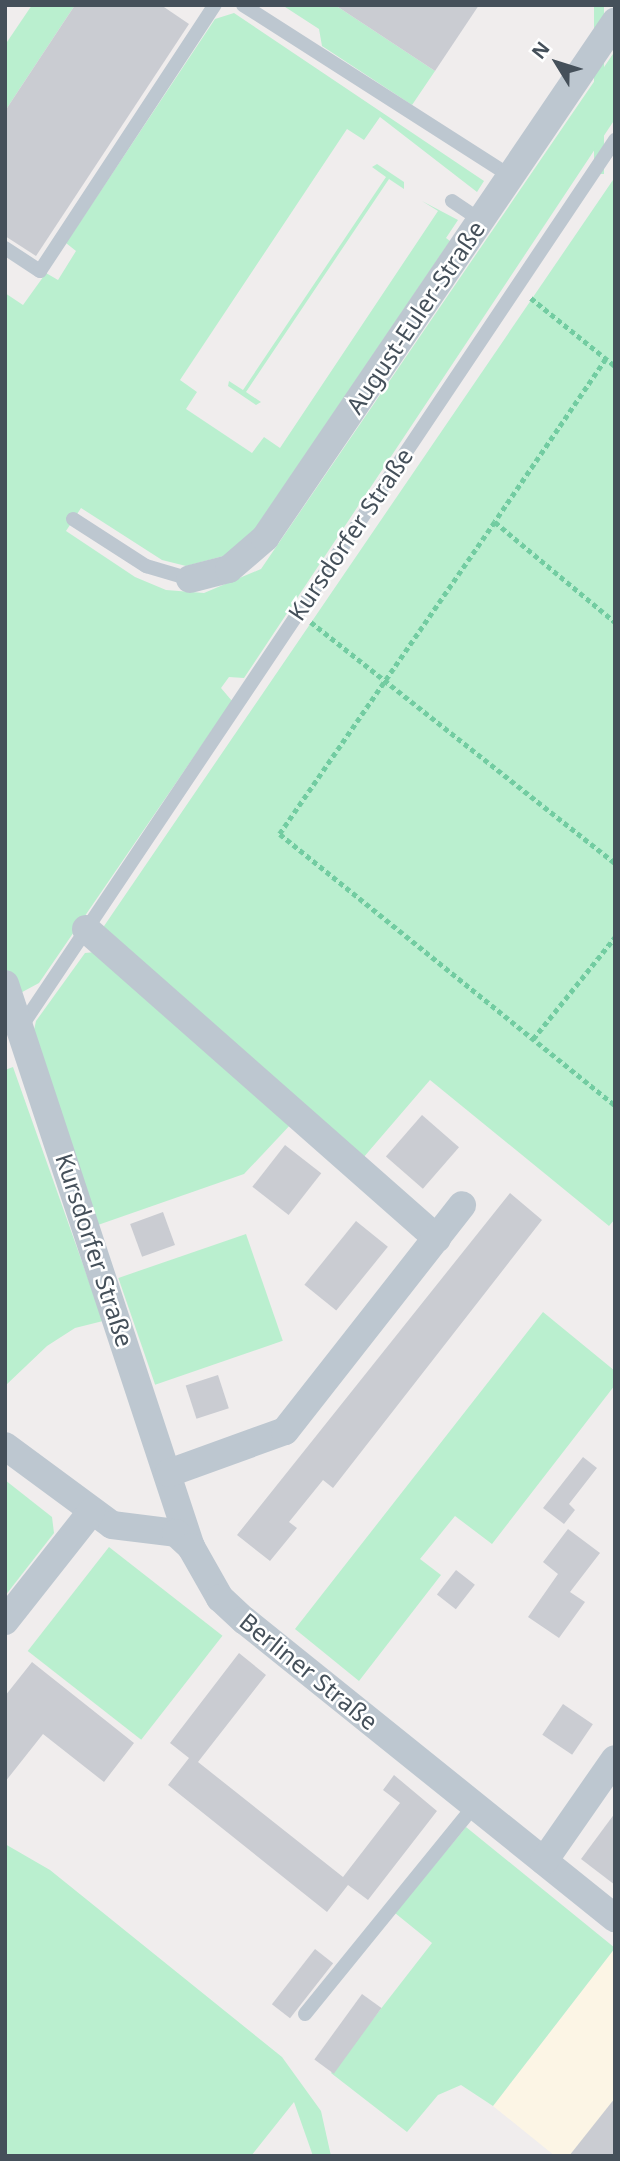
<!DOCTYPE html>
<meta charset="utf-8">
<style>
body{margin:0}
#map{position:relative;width:620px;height:2161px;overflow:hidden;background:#f0eded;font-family:"Noto Sans",sans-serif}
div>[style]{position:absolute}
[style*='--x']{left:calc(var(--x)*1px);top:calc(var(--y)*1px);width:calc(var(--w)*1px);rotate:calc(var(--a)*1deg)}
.commercial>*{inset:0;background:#fcf5e5}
.green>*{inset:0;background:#baefcf;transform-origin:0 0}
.building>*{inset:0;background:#caccd2;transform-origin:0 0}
.path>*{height:4.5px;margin-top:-2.25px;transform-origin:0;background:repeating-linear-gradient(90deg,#72cca1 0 5px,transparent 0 8.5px)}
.lane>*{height:14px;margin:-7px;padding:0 7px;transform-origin:7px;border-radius:7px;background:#bdc7d0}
.street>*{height:28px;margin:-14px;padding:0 14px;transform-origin:14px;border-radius:14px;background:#bdc7d0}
span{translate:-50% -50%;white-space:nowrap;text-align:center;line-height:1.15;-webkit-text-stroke:5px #fff;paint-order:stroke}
.street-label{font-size:24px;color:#45505a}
.frame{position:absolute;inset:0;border:7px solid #45505a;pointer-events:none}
.north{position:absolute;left:522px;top:28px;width:70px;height:70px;-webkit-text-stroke:5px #fff;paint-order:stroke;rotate:308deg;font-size:19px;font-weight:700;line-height:28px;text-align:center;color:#45505a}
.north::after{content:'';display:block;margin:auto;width:24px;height:32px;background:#45505a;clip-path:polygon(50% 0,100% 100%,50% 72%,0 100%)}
</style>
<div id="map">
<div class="commercial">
<i style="clip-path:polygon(615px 1948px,615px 2156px,555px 2156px,493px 2106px)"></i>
</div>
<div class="green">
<i style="clip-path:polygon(32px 5px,75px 5px,5px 111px,5px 45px)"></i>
<i style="clip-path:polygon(282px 5px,335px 5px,435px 71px,412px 105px,322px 46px,319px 29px)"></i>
<i style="left:594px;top:5px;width:10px;height:169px"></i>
<i style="clip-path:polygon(234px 13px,484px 181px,477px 192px,380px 117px,364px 140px,347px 129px,180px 380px,197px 392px,186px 409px,252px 453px,264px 437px,280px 448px,438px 211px,422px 201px,458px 220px,446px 238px,450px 241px,255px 529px,231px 554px,186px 566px,162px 560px,81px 508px,66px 531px,135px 577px,166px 590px,204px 593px,261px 569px,615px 51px,615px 119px,244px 678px,229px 677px,221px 688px,232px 701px,39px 983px,13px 997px,5px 975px,5px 293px,23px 305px,46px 273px,58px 280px,76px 251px,66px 243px,215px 19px)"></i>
<i style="clip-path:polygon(377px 164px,404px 182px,404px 189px,389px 179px,246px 392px,261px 402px,256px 405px,228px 386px,229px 381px,243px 390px,386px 177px,372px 167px)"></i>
<i style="clip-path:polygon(615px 177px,615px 1219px,609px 1226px,430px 1080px,363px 1158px,102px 929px)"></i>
<i style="clip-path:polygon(95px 952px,292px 1123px,244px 1174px,95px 1226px,32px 1039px,36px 1021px,85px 953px)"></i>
<i style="clip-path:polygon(13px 1067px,103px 1321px,75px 1328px,47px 1346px,5px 1386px,5px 1070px)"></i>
<i style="left:246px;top:1234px;width:113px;height:135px;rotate:71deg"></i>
<i style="clip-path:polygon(543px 1312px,615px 1371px,615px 1385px,492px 1544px,455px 1516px,420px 1559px,441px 1575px,359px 1681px,295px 1629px)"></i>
<i style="clip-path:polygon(5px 1480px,52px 1517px,54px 1533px,5px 1596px)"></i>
<i style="left:109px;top:1547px;width:144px;height:132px;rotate:38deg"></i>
<i style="clip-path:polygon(466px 1827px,615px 1948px,493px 2106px,461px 2085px,438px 2095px,407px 2132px,331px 2073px,432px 1943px,395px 1913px)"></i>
<i style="clip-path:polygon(5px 1844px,50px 1870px,282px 2057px,321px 2111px,331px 2156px,313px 2156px,294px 2102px,251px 2156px,5px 2156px)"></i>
</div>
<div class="building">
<i style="clip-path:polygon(75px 5px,161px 5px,189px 24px,36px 256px,5px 236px,5px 111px)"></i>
<i style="clip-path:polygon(335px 5px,479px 5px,435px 71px)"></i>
<i style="left:422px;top:1115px;width:49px;height:55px;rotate:41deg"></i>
<i style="left:285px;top:1145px;width:46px;height:53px;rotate:38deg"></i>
<i style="clip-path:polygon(510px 1193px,542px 1220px,333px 1488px,323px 1480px,289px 1522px,297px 1528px,270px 1561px,237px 1535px)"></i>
<i style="left:163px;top:1212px;width:35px;height:35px;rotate:70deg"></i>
<i style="left:356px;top:1221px;width:41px;height:82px;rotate:39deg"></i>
<i style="left:218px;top:1375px;width:35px;height:34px;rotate:72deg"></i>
<i style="clip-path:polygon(583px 1457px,597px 1468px,569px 1504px,575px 1510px,564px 1524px,543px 1508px)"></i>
<i style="clip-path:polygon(568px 1529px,600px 1553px,570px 1592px,585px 1602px,559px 1638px,528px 1617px,558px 1574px,543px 1562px)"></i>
<i style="left:456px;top:1570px;width:24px;height:31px;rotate:38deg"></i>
<i style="clip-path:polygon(239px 1653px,266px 1675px,198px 1762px,343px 1877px,400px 1803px,383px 1790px,394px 1775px,437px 1811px,368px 1900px,348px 1885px,327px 1912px,168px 1785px,189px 1758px,170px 1743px)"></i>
<i style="clip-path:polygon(32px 1662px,134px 1743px,104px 1782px,43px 1734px,5px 1782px,5px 1696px)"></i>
<i style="left:563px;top:1704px;width:36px;height:37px;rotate:34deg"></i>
<i style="clip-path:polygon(615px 1813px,615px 1885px,581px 1859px)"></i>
<i style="left:315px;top:1949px;width:23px;height:70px;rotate:38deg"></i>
<i style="left:362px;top:1994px;width:24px;height:81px;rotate:36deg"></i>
<i style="clip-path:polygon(615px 2098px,615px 2156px,569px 2156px)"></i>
</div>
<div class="path">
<i style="--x:531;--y:298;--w:108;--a:39"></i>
<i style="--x:606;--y:359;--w:197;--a:124.3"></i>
<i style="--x:495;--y:522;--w:156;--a:39.8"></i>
<i style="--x:495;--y:522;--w:379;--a:124.6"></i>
<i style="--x:280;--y:834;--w:431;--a:39"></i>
<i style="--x:311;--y:622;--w:388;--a:38.4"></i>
<i style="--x:533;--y:1039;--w:131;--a:-51.2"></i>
</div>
<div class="lane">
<i style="--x:243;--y:5;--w:317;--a:32.6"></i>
<i style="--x:452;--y:201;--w:34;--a:34"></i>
<i style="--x:5;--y:248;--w:42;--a:33.3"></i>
<i style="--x:40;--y:271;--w:318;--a:-56.7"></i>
<i style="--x:73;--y:519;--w:87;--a:32.8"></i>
<i style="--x:146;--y:566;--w:46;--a:16.5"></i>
<i style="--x:21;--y:1027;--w:1068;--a:-56.19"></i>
<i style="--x:305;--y:2014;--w:268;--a:-50.9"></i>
</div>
<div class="street">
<i style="--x:190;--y:579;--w:40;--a:-14.4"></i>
<i style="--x:229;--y:569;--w:48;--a:-40.7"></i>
<i style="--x:265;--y:538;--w:624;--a:-55.85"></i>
<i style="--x:86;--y:929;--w:468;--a:41.4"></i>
<i style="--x:5;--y:984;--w:593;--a:71.72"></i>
<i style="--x:5;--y:1446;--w:133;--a:36.4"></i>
<i style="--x:112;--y:1525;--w:64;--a:7.1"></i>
<i style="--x:176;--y:1533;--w:21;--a:43"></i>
<i style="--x:191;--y:1547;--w:59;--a:60.4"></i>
<i style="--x:220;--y:1598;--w:33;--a:43"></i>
<i style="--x:244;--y:1620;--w:476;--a:38.8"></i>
<i style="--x:169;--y:1473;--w:123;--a:-19.9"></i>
<i style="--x:285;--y:1431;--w:287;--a:-51.9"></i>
<i style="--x:5;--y:1621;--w:139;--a:-51.7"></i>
<i style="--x:544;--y:1861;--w:124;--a:-55.2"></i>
</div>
<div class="street-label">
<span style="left:415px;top:317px;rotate:-56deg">August-Euler-Straße</span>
<span style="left:350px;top:534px;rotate:-56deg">Kursdorfer Straße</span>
<span style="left:95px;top:1250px;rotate:72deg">Kursdorfer Straße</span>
<span style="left:309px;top:1671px;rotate:39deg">Berliner Straße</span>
</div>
<div class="frame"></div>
<div class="north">N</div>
</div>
